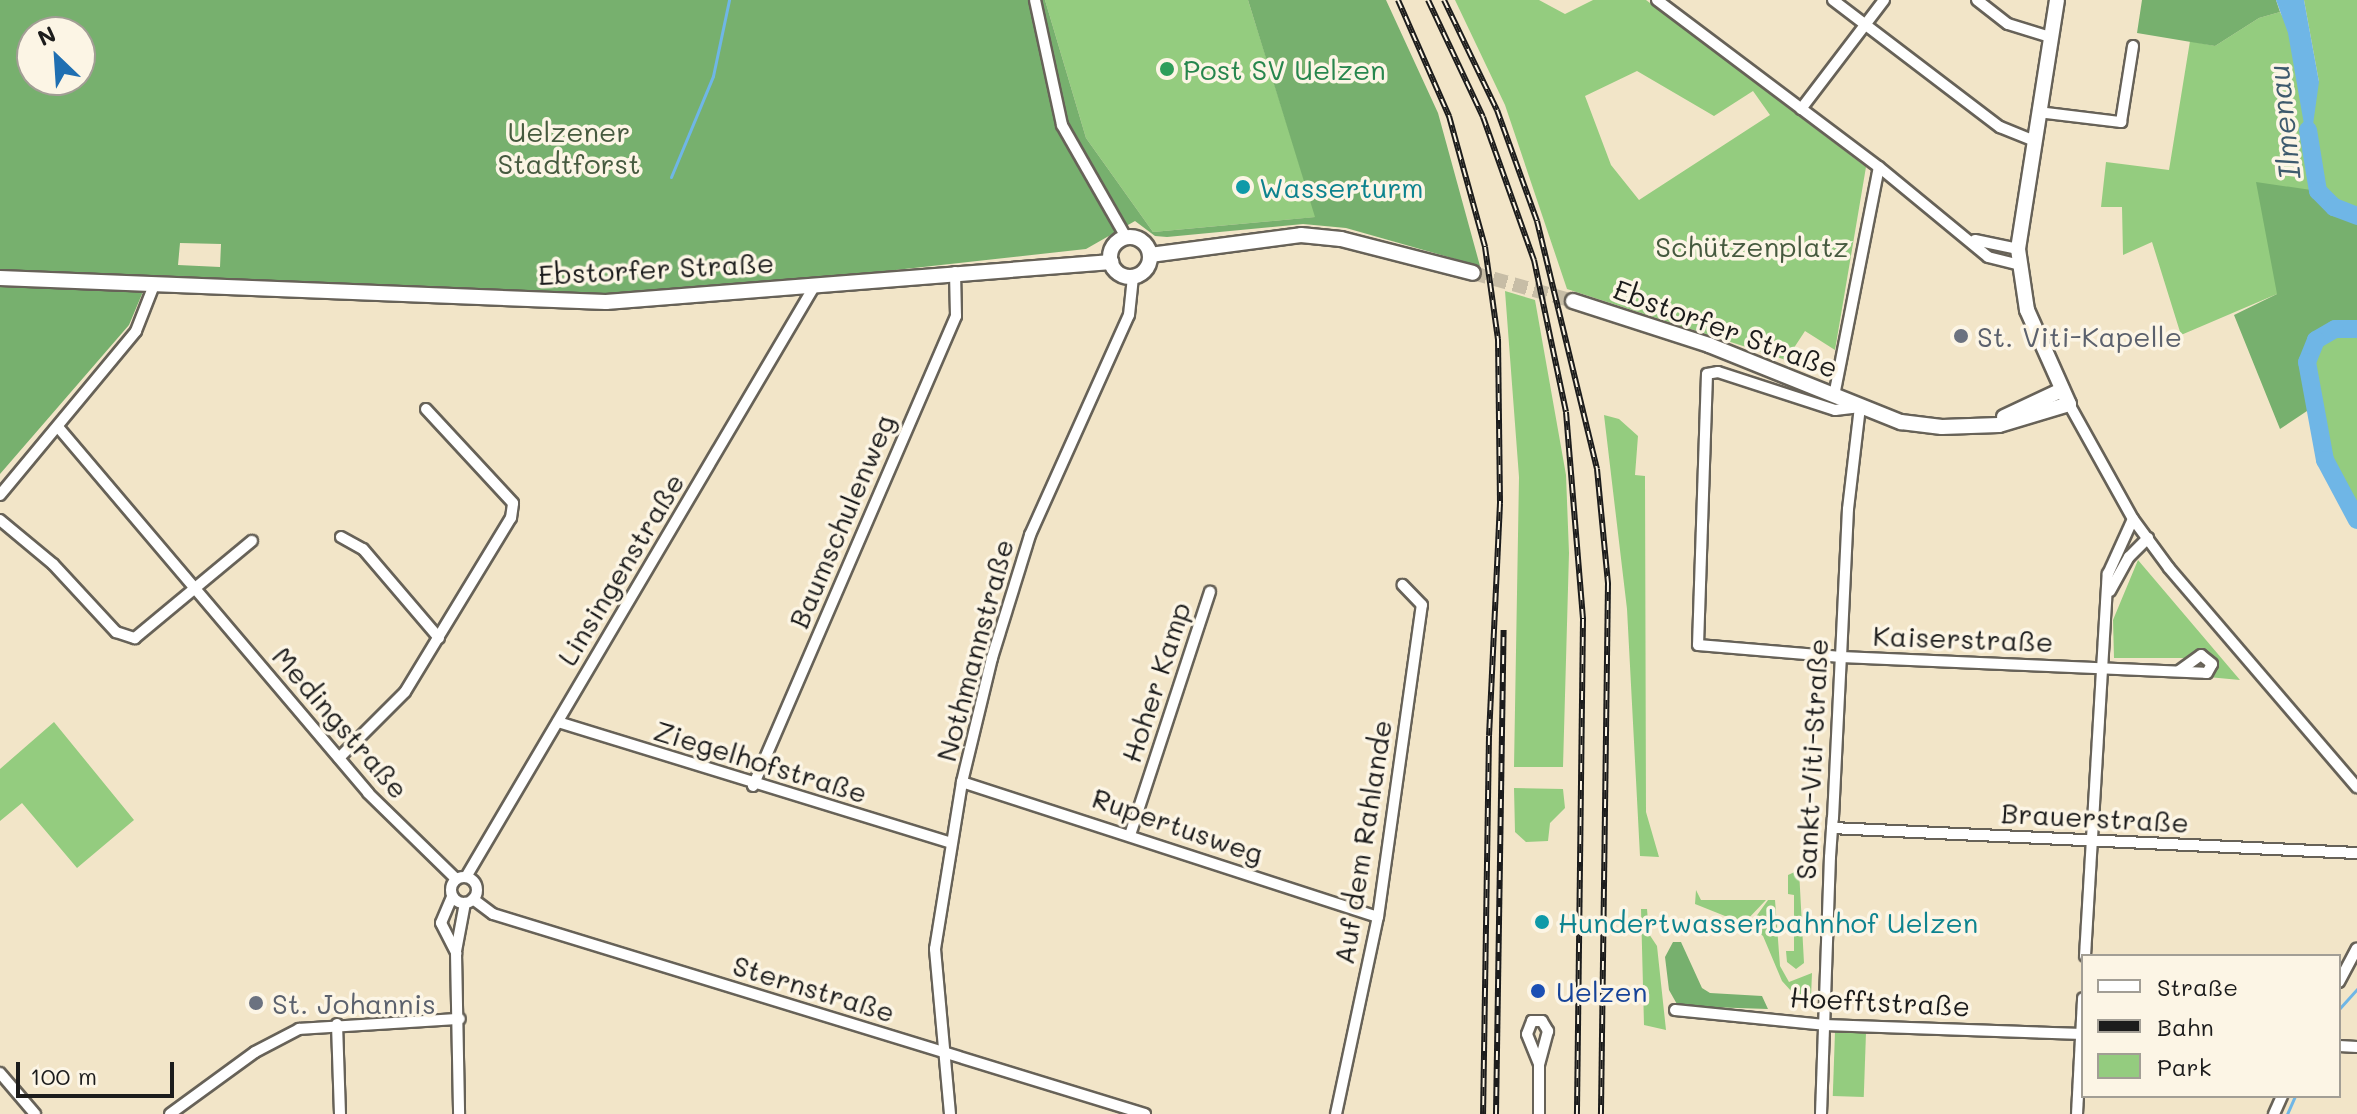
<!DOCTYPE html>
<meta charset="utf-8">
<style>
body{margin:0}
#map{position:relative;width:2357px;height:1114px;overflow:hidden;background:#f2e5c8;font-family:Mali,sans-serif}
div>[style]{position:absolute}
[style*='--x']{left:calc(var(--x)*1px);top:calc(var(--y)*1px);width:calc(var(--w)*1px);rotate:calc(var(--a)*1deg)}
.green>*{inset:0;background:#94cc7f;transform-origin:0 0}
.forest>*{inset:0;background:#77b06e}
.water>*{inset:0;background:#6fb6e6}
.stream>*{height:3px;margin:-1.5px;padding:0 1.5px;transform-origin:1.5px;border-radius:1.5px;background:#6fb6e6}
.river>*{height:18px;margin:-9px;padding:0 9px;transform-origin:9px;border-radius:9px;background:#6fb6e6}
.secondary-tunnel>*{height:14px;margin-top:-7px;transform-origin:0;background:repeating-linear-gradient(90deg,#c7bda6 0 14px,transparent 0 21px)}
.roads{filter:drop-shadow(2px 0 #676258) drop-shadow(-2px 0 #676258) drop-shadow(0 2px #676258) drop-shadow(0 -2px #676258)}
.minor>*{height:10px;margin:-5px;padding:0 5px;transform-origin:5px;border-radius:5px;background:#fff}
.minor>.ring{margin:-5px;padding:0;box-sizing:content-box;background:none;border:10px solid #fff;border-radius:50%}
.secondary>*{height:14px;margin:-7px;padding:0 7px;transform-origin:7px;border-radius:7px;background:#fff}
.secondary>.ring{margin:-7px;padding:0;box-sizing:content-box;background:none;border:14px solid #fff;border-radius:50%}
.rail>*{height:6px;margin-top:-3px;transform-origin:0;background:repeating-linear-gradient(90deg,#fcf5e5 0 9px,#1c1c1c 0 18px);box-sizing:border-box;border-block:2px solid #1c1c1c}
.dots>*{width:22px;height:22px;translate:-50% -50%;box-sizing:border-box;border:4px solid #fcf5e5;border-radius:50%}
span{translate:-50% -50%;white-space:nowrap;text-align:center;line-height:1.15;-webkit-text-stroke:7px #fcf5e5;paint-order:stroke}
.leisure-label{font-size:28px;color:#27864d}
.left{translate:0 -50%;text-align:left}
.park-label{font-size:28px;color:#465a3f}
.culture-label{font-size:28px;color:#0d838f}
.street-label{font-size:28px;color:#1c1c1c}
.worship-label{font-size:28px;color:#5b616d}
.transit-label{font-size:28px;color:#164399}
.water-label{font-size:30px;color:#3d5a6d;font-style:italic}
.legend{position:absolute;left:2081px;top:954px;width:260px;height:144px;box-sizing:border-box;background:#fcf5e5;border:2px solid #a29e95;margin:0;padding:10px 14px;list-style:none;font-size:24px;color:#1c1c1c}
.legend li{display:flex;align-items:center;gap:16px;height:40px}
.legend b{width:40px;border:2px solid #a29e95}
.north{position:absolute;left:16px;top:16px;width:80px;height:80px;box-sizing:border-box;background:#fcf5e5;border:2px solid #a29e95;border-radius:50%;rotate:335deg;font-size:22px;font-weight:700;line-height:32px;text-align:center;color:#1c1c1c}
.north::after{content:'';display:block;margin:auto;width:28px;height:36px;background:#1f6fb2;clip-path:polygon(50% 0,100% 100%,50% 72%,0 100%)}
.scale{position:absolute;left:16px;top:1062px;width:158px;height:36px;box-sizing:border-box;border:4px solid #1c1c1c;border-top:0;padding-left:10px;font-size:24px;line-height:28px;white-space:nowrap;color:#1c1c1c;-webkit-text-stroke:6px #fcf5e5;paint-order:stroke}
</style>
<div id="map">
<div class="green">
<i style="clip-path:polygon(1045px 0,1248px 0,1316px 217px,1153px 232px,1086px 138px)"></i>
<i style="clip-path:polygon(evenodd,1455px 0,1539px 0,1565px 14px,1593px 0,1646px 0,1866px 167px,1835px 350px,1805px 331px,1786px 360px,1567px 289px,1505px 105px,1455px 0,1637px 71px,1714px 116px,1753px 91px,1770px 115px,1639px 200px,1611px 165px,1585px 96px,1637px 71px)"></i>
<i style="clip-path:polygon(2304px 0,2357px 0,2357px 216px,2334px 207px,2318px 191px,2277px 294px,2181px 335px,2152px 242px,2123px 255px,2122px 207px,2101px 207px,2106px 162px,2169px 170px,2190px 41px,2215px 46px,2259px 18px,2280px 12px,2319px 82px)"></i>
<i style="clip-path:polygon(1505px 291px,1535px 300px,1566px 475px,1569px 553px,1563px 767px,1514px 767px,1519px 477px)"></i>
<i style="clip-path:polygon(2335px 329px,2357px 329px,2357px 520px,2325px 460px,2308px 386px,2307px 362px,2316px 340px)"></i>
<i style="clip-path:polygon(1604px 415px,1619px 419px,1638px 436px,1635px 475px,1645px 476px,1646px 812px,1659px 857px,1640px 856px,1627px 609px)"></i>
<i style="clip-path:polygon(2138px 560px,2240px 680px,2208px 677px,2202px 658px,2114px 658px,2113px 620px)"></i>
<i style="clip-path:polygon(54px 722px,134px 820px,77px 868px,22px 803px,0 821px,0 769px)"></i>
<i style="clip-path:polygon(1514px 788px,1563px 789px,1565px 808px,1550px 823px,1548px 841px,1526px 842px,1515px 832px)"></i>
<i style="clip-path:polygon(1799px 870px,1804px 963px,1796px 969px,1787px 962px,1786px 951px,1794px 951px,1794px 895px,1788px 894px,1788px 875px)"></i>
<i style="clip-path:polygon(1696px 890px,1701px 900px,1766px 900px,1746px 921px,1735px 920px,1695px 904px)"></i>
<i style="clip-path:polygon(1768px 900px,1775px 900px,1780px 966px,1789px 982px,1812px 973px,1811px 997px,1792px 992px,1782px 981px,1763px 936px,1750px 925px)"></i>
<i style="clip-path:polygon(1641px 909px,1647px 909px,1649px 934px,1657px 946px,1666px 1030px,1644px 1025px)"></i>
<i style="left:1835px;top:1032px;width:31px;height:64px;rotate:2deg"></i>
</div>
<div class="forest">
<i style="clip-path:polygon(evenodd,0 0,1045px 0,1086px 138px,1153px 232px,1315px 217px,1248px 0,1386px 0,1438px 113px,1480px 266px,1346px 228px,1303px 224px,1167px 237px,1155px 236px,1135px 221px,1086px 249px,814px 279px,574px 296px,150px 275px,129px 325px,0 474px,0 0,32px 32px,80px 32px,80px 80px,32px 80px,32px 32px,0 0,180px 243px,221px 244px,220px 267px,178px 265px,180px 243px)"></i>
<i style="clip-path:polygon(2142px 0,2276px 0,2280px 12px,2259px 18px,2215px 46px,2137px 33px)"></i>
<i style="clip-path:polygon(2256px 182px,2318px 191px,2334px 207px,2357px 216px,2357px 329px,2335px 329px,2316px 340px,2307px 362px,2313px 407px,2280px 429px,2234px 315px,2277px 294px)"></i>
<i style="clip-path:polygon(1673px 942px,1681px 942px,1702px 988px,1710px 993px,1762px 996px,1768px 1009px,1678px 1006px,1669px 990px,1665px 957px)"></i>
</div>
<div class="water">
<i style="clip-path:polygon(2276px 0,2304px 0,2319px 82px,2309px 153px,2288px 33px)"></i>
</div>
<div class="stream">
<i style="--x:671;--y:177;--w:109;--a:-67.4"></i>
<i style="--x:713;--y:76;--w:78;--a:-78.1"></i>
<i style="--x:2339;--y:1009;--w:27;--a:-48"></i>
<i style="--x:2287;--y:1114;--w:20;--a:-66"></i>
</div>
<div class="river">
<i style="--x:2308;--y:130;--w:62;--a:80.7"></i>
<i style="--x:2318;--y:191;--w:23;--a:45"></i>
<i style="--x:2334;--y:207;--w:25;--a:21"></i>
<i style="--x:2357;--y:329;--w:22;--a:180"></i>
<i style="--x:2335;--y:329;--w:22;--a:150"></i>
<i style="--x:2316;--y:340;--w:24;--a:112"></i>
<i style="--x:2307;--y:362;--w:100;--a:79.6"></i>
<i style="--x:2325;--y:460;--w:68;--a:61.9"></i>
</div>
<div class="secondary-tunnel">
<i style="--x:1473;--y:273;--w:104;--a:15.6"></i>
</div>
<div class="roads">
<div class="minor">
<i style="--x:1035;--y:0;--w:128;--a:77.8"></i>
<i style="--x:1062;--y:125;--w:129;--a:60.3"></i>
<i style="--x:1657;--y:0;--w:278;--a:37"></i>
<i style="--x:1879;--y:167;--w:141;--a:39.5"></i>
<i style="--x:1988;--y:257;--w:32;--a:14"></i>
<i style="--x:1833;--y:0;--w:210;--a:37.3"></i>
<i style="--x:2000;--y:127;--w:35;--a:22"></i>
<i style="--x:1977;--y:0;--w:39;--a:38"></i>
<i style="--x:2008;--y:24;--w:44;--a:17.2"></i>
<i style="--x:1801;--y:109;--w:137;--a:-52.7"></i>
<i style="--x:2038;--y:112;--w:84;--a:6.9"></i>
<i style="--x:2121;--y:122;--w:77;--a:-81"></i>
<i style="--x:1975;--y:240;--w:44;--a:11.8"></i>
<i style="--x:1834;--y:396;--w:233;--a:-78.9"></i>
<i style="--x:2069;--y:404;--w:132;--a:60.9"></i>
<i style="--x:2133;--y:519;--w:61;--a:53.7"></i>
<i style="--x:2169;--y:568;--w:289;--a:49.4"></i>
<i style="--x:58;--y:427;--w:480;--a:49.7"></i>
<i style="--x:368;--y:793;--w:123;--a:44.3"></i>
<i style="--x:0;--y:495;--w:213;--a:-50.3"></i>
<i style="--x:136;--y:331;--w:49;--a:-68.6"></i>
<i style="--x:0;--y:520;--w:69;--a:39.7"></i>
<i style="--x:53;--y:564;--w:93;--a:47.2"></i>
<i style="--x:116;--y:632;--w:20;--a:18"></i>
<i style="--x:135;--y:638;--w:152;--a:-39.7"></i>
<i style="--x:341;--y:537;--w:25;--a:29"></i>
<i style="--x:363;--y:549;--w:117;--a:49.5"></i>
<i style="--x:2110;--y:591;--w:39;--a:-61"></i>
<i style="--x:2129;--y:557;--w:27;--a:-45"></i>
<i style="--x:558;--y:722;--w:411;--a:17.1"></i>
<i style="--x:339;--y:758;--w:93;--a:-45"></i>
<i style="--x:405;--y:692;--w:204;--a:-58.7"></i>
<i style="--x:511;--y:518;--w:15;--a:-82"></i>
<i style="--x:513;--y:503;--w:128;--a:-132.8"></i>
<i style="--x:962;--y:782;--w:437;--a:18"></i>
<i style="--x:753;--y:786;--w:512;--a:-66.64"></i>
<i style="--x:956;--y:316;--w:44;--a:-91.3"></i>
<i style="--x:1832;--y:828;--w:526;--a:2.73"></i>
<i style="--x:1131;--y:832;--w:253;--a:-71.8"></i>
<i class="ring" style="left:451px;top:877px;width:16px;height:16px"></i>
<i style="--x:466;--y:877;--w:687;--a:-59.48"></i>
<i style="--x:452;--y:897;--w:28;--a:113"></i>
<i style="--x:441;--y:923;--w:34;--a:63"></i>
<i style="--x:456;--y:953;--w:161;--a:88.9"></i>
<i style="--x:473;--y:899;--w:25;--a:37"></i>
<i style="--x:493;--y:914;--w:682;--a:17.05"></i>
<i style="--x:456;--y:951;--w:49;--a:-79.4"></i>
<i style="--x:2085;--y:956;--w:383;--a:-86.6"></i>
<i style="--x:2108;--y:574;--w:60;--a:-65.6"></i>
<i style="--x:2339;--y:982;--w:38;--a:-62"></i>
<i style="--x:1675;--y:1010;--w:150;--a:5.7"></i>
<i style="--x:1824;--y:1025;--w:259;--a:2"></i>
<i style="--x:1532;--y:1021;--w:10;--a:0"></i>
<i style="--x:1542;--y:1021;--w:12;--a:59"></i>
<i style="--x:1548;--y:1031;--w:34;--a:105"></i>
<i style="--x:1539;--y:1064;--w:32;--a:-112"></i>
<i style="--x:1527;--y:1034;--w:14;--a:-69"></i>
<i style="--x:337;--y:1024;--w:90;--a:88.1"></i>
<i style="--x:2339;--y:1046;--w:18;--a:3"></i>
<i style="--x:0;--y:1073;--w:54;--a:49.5"></i>
<i style="--x:170;--y:1114;--w:105;--a:-36.1"></i>
<i style="--x:255;--y:1052;--w:50;--a:-27.6"></i>
<i style="--x:299;--y:1029;--w:161;--a:-3.6"></i>
<i style="--x:950;--y:1114;--w:166;--a:-95.2"></i>
<i style="--x:935;--y:949;--w:169;--a:-80.8"></i>
<i style="--x:962;--y:782;--w:128;--a:-76.4"></i>
<i style="--x:992;--y:658;--w:129;--a:-72.8"></i>
<i style="--x:1030;--y:535;--w:241;--a:-65.8"></i>
<i style="--x:1129;--y:315;--w:39;--a:-84"></i>
<i style="--x:1336;--y:1114;--w:201;--a:-78"></i>
<i style="--x:1378;--y:917;--w:315;--a:-82"></i>
<i style="--x:1422;--y:605;--w:28;--a:-134"></i>
<i style="--x:1539;--y:1114;--w:50;--a:-90"></i>
<i style="--x:1821;--y:1114;--w:257;--a:-88"></i>
<i style="--x:1830;--y:857;--w:39;--a:-86"></i>
<i style="--x:1833;--y:818;--w:161;--a:-87.2"></i>
<i style="--x:1841;--y:657;--w:148;--a:-87.3"></i>
<i style="--x:1848;--y:509;--w:103;--a:-83.3"></i>
<i style="--x:1860;--y:407;--w:25;--a:173"></i>
<i style="--x:1835;--y:410;--w:123;--a:-162"></i>
<i style="--x:1718;--y:372;--w:11;--a:170"></i>
<i style="--x:1707;--y:374;--w:271;--a:91.9"></i>
<i style="--x:1698;--y:645;--w:144;--a:4.8"></i>
<i style="--x:1841;--y:657;--w:366;--a:2.5"></i>
<i style="--x:2207;--y:673;--w:10;--a:-61"></i>
<i style="--x:2212;--y:664;--w:14;--a:-141"></i>
<i style="--x:2201;--y:655;--w:27;--a:144"></i>
<i style="--x:2077;--y:1114;--w:116;--a:-87"></i>
<i style="--x:2274;--y:1114;--w:20;--a:-66"></i>
</div>
<div class="secondary">
<i class="ring" style="left:1110px;top:237px;width:26px;height:26px"></i>
<i style="--x:1150;--y:255;--w:152;--a:-7.5"></i>
<i style="--x:1301;--y:235;--w:40;--a:5.7"></i>
<i style="--x:1341;--y:239;--w:136;--a:14.4"></i>
<i style="--x:0;--y:278;--w:606;--a:2.27"></i>
<i style="--x:606;--y:302;--w:507;--a:-4.53"></i>
<i style="--x:1573;--y:301;--w:143;--a:17.9"></i>
<i style="--x:1709;--y:345;--w:207;--a:21.9"></i>
<i style="--x:1901;--y:422;--w:41;--a:7"></i>
<i style="--x:1942;--y:427;--w:57;--a:-2"></i>
<i style="--x:1999;--y:425;--w:73;--a:-16.7"></i>
<i style="--x:2069;--y:404;--w:103;--a:-114.1"></i>
<i style="--x:2027;--y:310;--w:62;--a:-98.4"></i>
<i style="--x:2018;--y:249;--w:252;--a:-81.1"></i>
<i style="--x:2004;--y:417;--w:64;--a:-25"></i>
</div>
</div>
<div class="rail">
<i style="--x:1398;--y:0;--w:127;--a:66.3"></i>
<i style="--x:1449;--y:116;--w:136;--a:74.6"></i>
<i style="--x:1485;--y:247;--w:93;--a:82"></i>
<i style="--x:1498;--y:339;--w:164;--a:89.3"></i>
<i style="--x:1500;--y:503;--w:233;--a:92.7"></i>
<i style="--x:1489;--y:736;--w:378;--a:90.9"></i>
<i style="--x:1428;--y:0;--w:129;--a:64.8"></i>
<i style="--x:1483;--y:117;--w:152;--a:70.4"></i>
<i style="--x:1534;--y:260;--w:155;--a:78.1"></i>
<i style="--x:1566;--y:412;--w:208;--a:85.3"></i>
<i style="--x:1583;--y:619;--w:495;--a:90.7"></i>
<i style="--x:1444;--y:0;--w:122;--a:64.3"></i>
<i style="--x:1497;--y:110;--w:118;--a:70.2"></i>
<i style="--x:1537;--y:221;--w:255;--a:76.4"></i>
<i style="--x:1597;--y:469;--w:115;--a:84.5"></i>
<i style="--x:1608;--y:583;--w:531;--a:90.76"></i>
<i style="--x:1496;--y:1114;--w:484;--a:-89.1"></i>
</div>
<div class="dots">
<i style="left:1167px;top:69px;background:#2e9e5b"></i>
<i style="left:1243px;top:187px;background:#0f9aa8"></i>
<i style="left:1961px;top:336px;background:#6b7280"></i>
<i style="left:1542px;top:922px;background:#0f9aa8"></i>
<i style="left:1538px;top:991px;background:#1a4fb4"></i>
<i style="left:256px;top:1003px;background:#6b7280"></i>
</div>
<div class="leisure-label">
<span class="left" style="left:1183px;top:69px">Post SV Uelzen</span>
</div>
<div class="park-label">
<span style="left:569px;top:147px">Uelzener<br>Stadtforst</span>
<span style="left:1752px;top:246px">Schützenplatz</span>
</div>
<div class="culture-label">
<span class="left" style="left:1259px;top:187px">Wasserturm</span>
<span class="left" style="left:1558px;top:922px">Hundertwasserbahnhof Uelzen</span>
</div>
<div class="street-label">
<span style="left:656px;top:268px;rotate:-3deg">Ebstorfer Straße</span>
<span style="left:1726px;top:328px;rotate:20deg">Ebstorfer Straße</span>
<span style="left:841px;top:521px;rotate:-67deg">Baumschulenweg</span>
<span style="left:620px;top:569px;rotate:-59deg">Linsingenstraße</span>
<span style="left:1963px;top:638px;rotate:2deg">Kaiserstraße</span>
<span style="left:974px;top:650px;rotate:-75deg">Nothmannstraße</span>
<span style="left:1155px;top:682px;rotate:-72deg">Hoher Kamp</span>
<span style="left:341px;top:722px;rotate:49deg">Medingstraße</span>
<span style="left:1811px;top:759px;rotate:-87deg">Sankt-Viti-Straße</span>
<span style="left:761px;top:761px;rotate:17deg">Ziegelhofstraße</span>
<span style="left:2095px;top:817px;rotate:3deg">Brauerstraße</span>
<span style="left:1178px;top:825px;rotate:19deg">Rupertusweg</span>
<span style="left:1362px;top:842px;rotate:-81deg">Auf dem Rahlande</span>
<span style="left:814px;top:988px;rotate:17deg">Sternstraße</span>
<span style="left:1880px;top:1001px;rotate:3deg">Hoefftstraße</span>
</div>
<div class="worship-label">
<span class="left" style="left:1977px;top:336px">St. Viti-Kapelle</span>
<span class="left" style="left:272px;top:1003px">St. Johannis</span>
</div>
<div class="transit-label">
<span class="left" style="left:1556px;top:991px">Uelzen</span>
</div>
<div class="water-label">
<span style="left:2283px;top:122px;rotate:-96deg">Ilmenau</span>
</div>
<ul class="legend">
<li><b style="height:10px;background:#fff"></b>Straße</li>
<li><b style="height:10px;background:#1c1c1c"></b>Bahn</li>
<li><b style="height:22px;background:#94cc7f"></b>Park</li>
</ul>
<div class="north">N</div>
<div class="scale">100 m</div>
</div>
